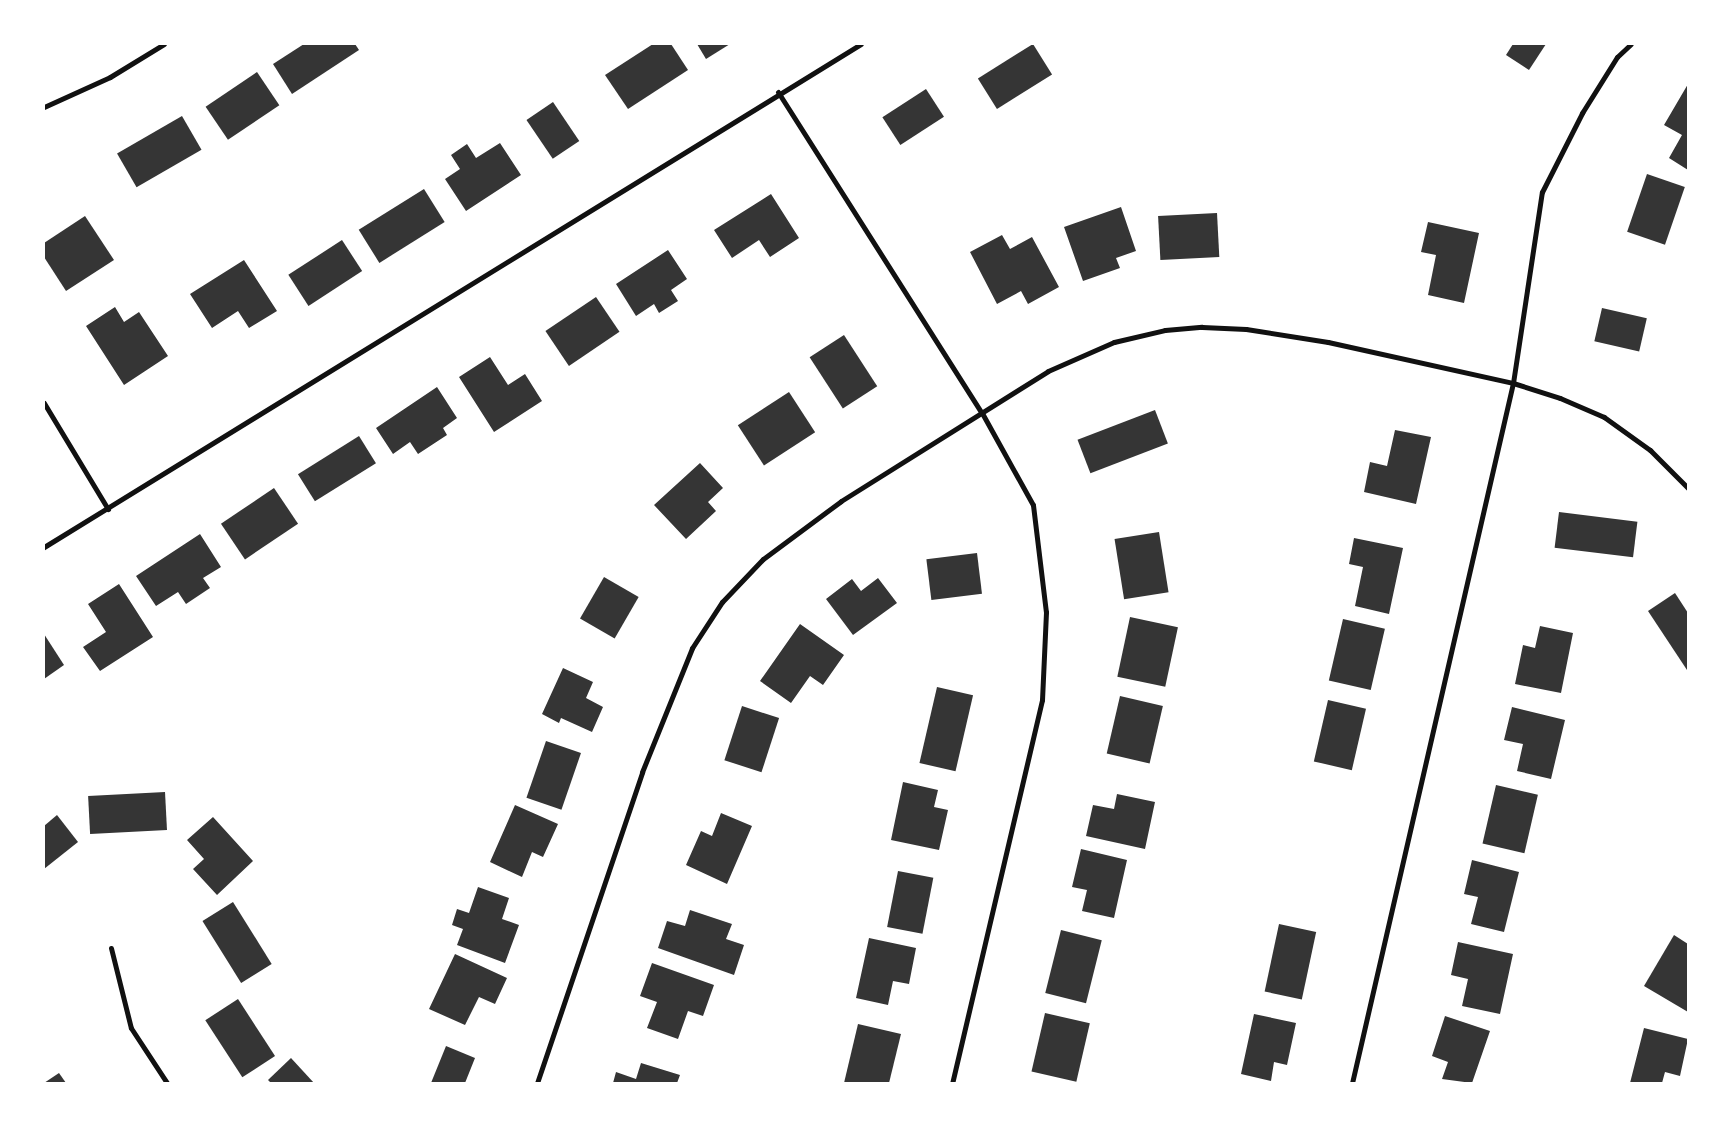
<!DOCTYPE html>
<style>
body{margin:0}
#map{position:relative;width:1732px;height:1127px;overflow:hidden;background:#fff;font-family:Raleway,sans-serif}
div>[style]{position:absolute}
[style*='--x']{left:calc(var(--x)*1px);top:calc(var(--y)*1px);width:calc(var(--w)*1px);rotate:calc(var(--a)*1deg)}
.building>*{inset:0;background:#353535;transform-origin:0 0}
.minor>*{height:5px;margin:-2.5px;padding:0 2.5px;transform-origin:2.5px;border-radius:2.5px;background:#111}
span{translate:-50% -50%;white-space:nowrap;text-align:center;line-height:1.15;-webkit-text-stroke:4px #fff;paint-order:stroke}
.frame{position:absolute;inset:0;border:45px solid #fff;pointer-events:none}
</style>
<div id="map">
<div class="building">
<i style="clip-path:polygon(304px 44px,355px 44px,359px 50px,292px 94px,273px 64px)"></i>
<i style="clip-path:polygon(653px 44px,671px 44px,688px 70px,628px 109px,605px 75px)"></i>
<i style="clip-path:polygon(697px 44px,730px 44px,706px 59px)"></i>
<i style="left:1033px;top:44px;width:36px;height:65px;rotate:58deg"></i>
<i style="clip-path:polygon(1513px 44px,1546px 44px,1529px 70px,1506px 55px)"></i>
<i style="left:257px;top:72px;width:40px;height:62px;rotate:56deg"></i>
<i style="clip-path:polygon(1688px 84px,1688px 170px,1669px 158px,1682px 135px,1664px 125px)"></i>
<i style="left:926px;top:89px;width:33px;height:52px;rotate:57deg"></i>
<i style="left:553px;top:102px;width:47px;height:32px;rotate:56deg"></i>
<i style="left:182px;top:116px;width:39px;height:75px;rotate:60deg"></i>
<i style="clip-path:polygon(500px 143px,521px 175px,466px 211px,445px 179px,460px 169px,451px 155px,467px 144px,476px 158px)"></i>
<i style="left:1647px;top:174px;width:40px;height:61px;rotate:19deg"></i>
<i style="left:424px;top:189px;width:39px;height:77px;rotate:58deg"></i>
<i style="clip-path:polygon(771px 194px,799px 238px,770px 257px,759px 240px,732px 258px,714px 230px)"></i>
<i style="clip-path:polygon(1121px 207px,1136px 251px,1116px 258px,1120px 268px,1083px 281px,1064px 227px)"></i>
<i style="left:1217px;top:213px;width:44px;height:59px;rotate:87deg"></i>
<i style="clip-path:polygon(85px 216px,114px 260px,66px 291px,44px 257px,44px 243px)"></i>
<i style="clip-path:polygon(1428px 222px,1479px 233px,1464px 303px,1428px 295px,1436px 255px,1421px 252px)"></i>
<i style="clip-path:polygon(1002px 235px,1010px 249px,1032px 237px,1059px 287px,1028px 304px,1021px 291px,997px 304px,970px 252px)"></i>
<i style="left:342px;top:240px;width:37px;height:64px;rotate:57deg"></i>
<i style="clip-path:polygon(668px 250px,687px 279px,671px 290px,678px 301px,659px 313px,654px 304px,636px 316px,616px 284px)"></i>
<i style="clip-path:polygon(244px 260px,277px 311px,249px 328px,238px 311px,212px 328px,190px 294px)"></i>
<i style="left:596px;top:297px;width:42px;height:61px;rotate:56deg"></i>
<i style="clip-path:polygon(115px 307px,124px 322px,139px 312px,168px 356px,124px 385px,86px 326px)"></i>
<i style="left:1602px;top:308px;width:46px;height:34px;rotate:13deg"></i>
<i style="left:844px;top:335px;width:61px;height:41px;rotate:57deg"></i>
<i style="clip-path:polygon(490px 357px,508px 385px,525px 374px,542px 401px,494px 432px,459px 377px)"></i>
<i style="clip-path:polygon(437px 387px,457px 418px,443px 428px,447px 435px,418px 454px,410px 442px,393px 454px,376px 428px)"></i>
<i style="left:789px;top:392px;width:48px;height:61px;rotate:57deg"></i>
<i style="left:1155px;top:410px;width:36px;height:83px;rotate:69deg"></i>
<i style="clip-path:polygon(1395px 430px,1431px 437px,1416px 504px,1364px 492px,1370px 462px,1387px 466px)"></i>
<i style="left:359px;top:436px;width:32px;height:72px;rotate:58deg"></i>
<i style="clip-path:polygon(700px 463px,723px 488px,708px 502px,716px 511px,686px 539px,654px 505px)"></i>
<i style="left:274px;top:488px;width:43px;height:64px;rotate:56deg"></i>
<i style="left:1559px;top:512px;width:79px;height:36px;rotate:7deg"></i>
<i style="left:1159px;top:532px;width:61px;height:45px;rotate:81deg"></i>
<i style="clip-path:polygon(200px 534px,221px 567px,203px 578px,210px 588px,186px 604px,178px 592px,156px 606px,136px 576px)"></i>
<i style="clip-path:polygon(1354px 538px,1403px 548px,1389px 614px,1355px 606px,1363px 567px,1349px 564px)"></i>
<i style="left:977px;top:553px;width:41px;height:51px;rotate:83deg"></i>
<i style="left:604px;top:577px;width:40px;height:48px;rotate:30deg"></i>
<i style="clip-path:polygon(878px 578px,897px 603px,853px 635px,826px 599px,852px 579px,861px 591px)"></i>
<i style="clip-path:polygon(119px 584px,153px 637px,100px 671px,83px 647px,106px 632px,88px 604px)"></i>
<i style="clip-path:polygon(1675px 593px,1688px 613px,1687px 670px,1648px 611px)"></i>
<i style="left:1130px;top:617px;width:49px;height:61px;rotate:12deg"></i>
<i style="left:1343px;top:619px;width:43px;height:63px;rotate:13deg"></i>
<i style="clip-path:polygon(800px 624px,844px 655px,823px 685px,810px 676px,791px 703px,760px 681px)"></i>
<i style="clip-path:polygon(1540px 626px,1573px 633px,1561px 693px,1515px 684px,1523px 645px,1535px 648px)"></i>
<i style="clip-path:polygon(44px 634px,64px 665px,44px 679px)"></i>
<i style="clip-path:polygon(563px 668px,593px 682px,586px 698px,603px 707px,592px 732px,561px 718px,559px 723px,542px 714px)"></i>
<i style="left:937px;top:687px;width:37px;height:78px;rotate:13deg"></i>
<i style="left:1120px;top:696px;width:44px;height:59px;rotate:13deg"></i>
<i style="left:1328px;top:700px;width:39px;height:63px;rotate:13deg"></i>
<i style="left:742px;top:706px;width:39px;height:57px;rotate:18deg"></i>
<i style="clip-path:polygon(1512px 707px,1565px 720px,1551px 779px,1517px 771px,1523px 744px,1504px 740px)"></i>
<i style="left:546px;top:741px;width:37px;height:60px;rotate:19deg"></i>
<i style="clip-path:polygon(903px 782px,938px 790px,934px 807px,948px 810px,939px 850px,891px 840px)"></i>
<i style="left:1496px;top:785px;width:43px;height:60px;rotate:13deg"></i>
<i style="left:165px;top:792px;width:38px;height:77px;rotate:87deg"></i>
<i style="clip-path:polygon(1117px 794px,1155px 802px,1145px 849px,1086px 836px,1093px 805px,1114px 809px)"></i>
<i style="clip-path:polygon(515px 805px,558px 824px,543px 857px,532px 852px,522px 877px,490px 862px)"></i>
<i style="clip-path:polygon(721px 813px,752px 826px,727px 884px,686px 865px,701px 831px,712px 836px)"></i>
<i style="clip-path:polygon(57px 815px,78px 842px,44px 869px,44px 826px)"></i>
<i style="clip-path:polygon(213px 817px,253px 861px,217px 895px,193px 869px,204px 859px,187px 840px)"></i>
<i style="clip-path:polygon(1081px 849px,1127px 860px,1114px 918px,1082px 911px,1087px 890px,1072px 887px)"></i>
<i style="clip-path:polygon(1472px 860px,1519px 872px,1504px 932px,1471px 924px,1478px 897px,1464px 894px)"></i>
<i style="left:898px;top:871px;width:36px;height:57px;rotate:11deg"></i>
<i style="clip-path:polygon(478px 887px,509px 898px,502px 919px,519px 925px,505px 963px,457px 945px,463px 929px,452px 925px,457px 909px,469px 913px)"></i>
<i style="left:233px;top:902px;width:73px;height:36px;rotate:58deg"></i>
<i style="clip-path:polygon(690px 910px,732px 924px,726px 939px,744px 945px,734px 975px,658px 948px,667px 921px,685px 926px)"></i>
<i style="left:1279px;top:924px;width:38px;height:69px;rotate:12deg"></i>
<i style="left:1061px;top:930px;width:42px;height:65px;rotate:14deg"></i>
<i style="clip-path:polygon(1674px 935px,1688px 944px,1688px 1012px,1644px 986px)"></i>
<i style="clip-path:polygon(869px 938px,916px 948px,909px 984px,893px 981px,888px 1005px,856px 998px)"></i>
<i style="clip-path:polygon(1458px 942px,1513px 954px,1500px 1014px,1462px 1006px,1468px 979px,1451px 975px)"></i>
<i style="clip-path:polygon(455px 954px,507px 978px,495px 1004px,479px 997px,465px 1025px,429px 1009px)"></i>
<i style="clip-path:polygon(652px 963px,714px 985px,703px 1016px,688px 1011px,678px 1039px,647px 1028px,657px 1002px,640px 996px)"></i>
<i style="left:238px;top:999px;width:68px;height:39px;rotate:57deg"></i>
<i style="left:1045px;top:1013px;width:46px;height:60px;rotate:13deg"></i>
<i style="clip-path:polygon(1254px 1014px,1296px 1023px,1287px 1065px,1274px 1062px,1271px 1081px,1241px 1074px)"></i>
<i style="clip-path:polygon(1445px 1016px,1490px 1031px,1472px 1083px,1442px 1079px,1448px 1062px,1432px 1056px)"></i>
<i style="clip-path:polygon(858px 1024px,901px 1034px,889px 1083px,844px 1083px)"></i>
<i style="clip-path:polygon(1644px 1028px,1688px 1039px,1680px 1076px,1665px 1072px,1662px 1083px,1630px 1083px)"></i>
<i style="clip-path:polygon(446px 1046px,475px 1058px,465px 1083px,431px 1083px)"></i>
<i style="clip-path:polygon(291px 1058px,314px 1083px,271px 1083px,268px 1080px)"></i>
<i style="clip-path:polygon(641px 1063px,680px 1075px,677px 1083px,613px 1083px,616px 1072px,636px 1079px)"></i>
<i style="clip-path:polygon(59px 1073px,66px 1083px,44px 1083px)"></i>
</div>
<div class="minor">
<i style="--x:778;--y:92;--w:380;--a:57.6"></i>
<i style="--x:982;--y:413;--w:105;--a:61"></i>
<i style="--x:1033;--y:505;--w:108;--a:83.1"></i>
<i style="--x:1046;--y:612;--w:88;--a:92.6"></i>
<i style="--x:1042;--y:700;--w:393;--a:103.2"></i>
<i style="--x:44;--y:107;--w:72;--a:-24.4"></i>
<i style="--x:110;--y:77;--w:63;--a:-31.4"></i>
<i style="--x:44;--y:403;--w:124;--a:58.9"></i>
<i style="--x:44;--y:547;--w:959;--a:-31.62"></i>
<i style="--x:111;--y:948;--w:82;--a:76"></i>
<i style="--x:131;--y:1028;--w:66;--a:56.8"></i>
<i style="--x:537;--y:1083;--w:328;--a:-71.3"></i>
<i style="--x:642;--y:772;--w:134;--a:-68"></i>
<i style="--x:692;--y:648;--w:55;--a:-56.9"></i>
<i style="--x:722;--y:602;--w:59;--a:-46.4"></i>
<i style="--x:763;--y:559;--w:97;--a:-36.6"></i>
<i style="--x:841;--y:501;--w:244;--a:-32.1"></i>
<i style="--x:1048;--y:371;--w:72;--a:-23.7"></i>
<i style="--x:1114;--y:342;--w:52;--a:-13.2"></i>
<i style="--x:1165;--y:330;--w:37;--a:-5"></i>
<i style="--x:1202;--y:327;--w:44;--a:2.6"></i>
<i style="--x:1246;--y:329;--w:83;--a:9"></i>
<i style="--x:1328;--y:342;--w:189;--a:12.5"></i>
<i style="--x:1513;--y:383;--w:49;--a:17.7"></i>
<i style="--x:1560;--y:398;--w:48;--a:23.4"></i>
<i style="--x:1604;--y:417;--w:57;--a:35.7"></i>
<i style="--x:1650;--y:450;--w:54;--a:45"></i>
<i style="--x:1352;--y:1083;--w:718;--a:-77.05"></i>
<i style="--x:1513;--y:383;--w:193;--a:-81.4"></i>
<i style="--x:1542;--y:192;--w:89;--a:-63.1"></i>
<i style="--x:1582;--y:113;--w:66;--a:-58"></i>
<i style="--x:1617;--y:57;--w:19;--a:-43"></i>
</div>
<div class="frame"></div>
</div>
